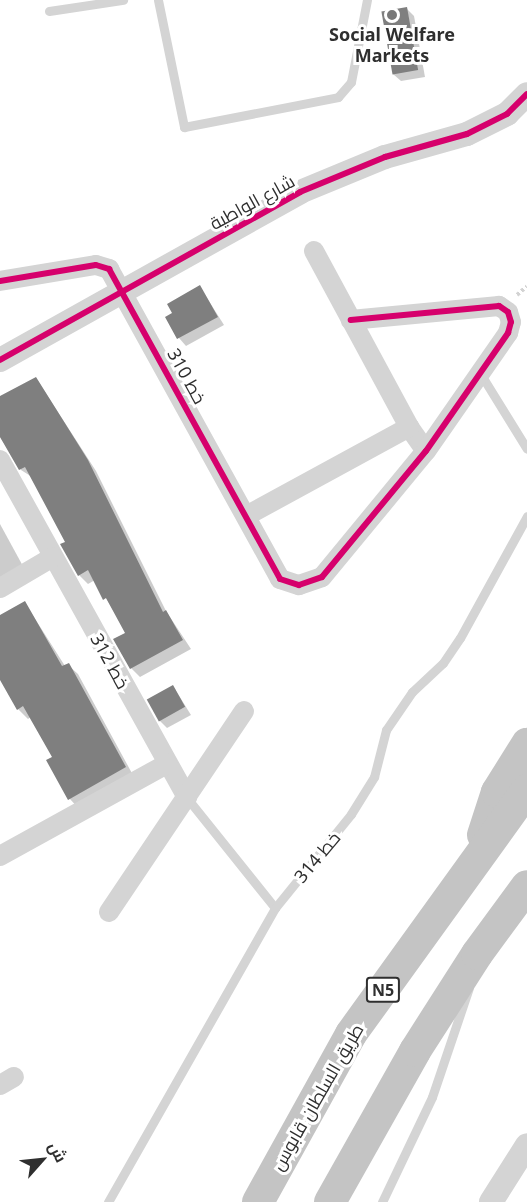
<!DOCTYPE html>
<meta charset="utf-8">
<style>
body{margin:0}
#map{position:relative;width:527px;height:1202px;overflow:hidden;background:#fff;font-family:"Noto Sans",Cairo,sans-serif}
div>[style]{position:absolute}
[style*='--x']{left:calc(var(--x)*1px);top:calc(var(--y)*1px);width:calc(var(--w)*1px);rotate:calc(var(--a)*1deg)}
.shadow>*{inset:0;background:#0003}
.building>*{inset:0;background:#7f7f7f;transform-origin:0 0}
.path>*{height:4px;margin-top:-2px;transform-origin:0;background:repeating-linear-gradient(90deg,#d3d3d3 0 3px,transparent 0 6px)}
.service>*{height:9px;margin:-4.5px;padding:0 4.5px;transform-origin:4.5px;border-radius:4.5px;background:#d4d4d4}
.minor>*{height:20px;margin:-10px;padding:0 10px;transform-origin:10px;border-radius:10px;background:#d4d4d4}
.tertiary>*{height:24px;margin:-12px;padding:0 12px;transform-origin:12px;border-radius:12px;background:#d4d4d4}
.trunk>*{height:32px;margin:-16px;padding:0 16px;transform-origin:16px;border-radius:16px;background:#c4c4c4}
.cycleway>*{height:6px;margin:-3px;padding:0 3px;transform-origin:3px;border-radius:3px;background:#d6006c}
.dots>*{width:16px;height:16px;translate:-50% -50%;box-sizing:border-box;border:3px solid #fff;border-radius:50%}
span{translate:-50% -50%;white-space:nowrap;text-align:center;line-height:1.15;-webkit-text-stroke:6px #fff;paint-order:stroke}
.shield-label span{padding:2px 4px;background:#fff;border:2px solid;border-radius:4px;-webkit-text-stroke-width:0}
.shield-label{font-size:16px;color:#2f2f2f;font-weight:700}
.poi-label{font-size:18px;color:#2f2f2f;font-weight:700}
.street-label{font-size:18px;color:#2f2f2f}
.north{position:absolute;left:12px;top:1130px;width:60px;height:60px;-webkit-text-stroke:4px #fff;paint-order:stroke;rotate:63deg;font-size:16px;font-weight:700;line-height:24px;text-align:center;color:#2f2f2f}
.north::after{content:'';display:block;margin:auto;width:21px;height:27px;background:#2f2f2f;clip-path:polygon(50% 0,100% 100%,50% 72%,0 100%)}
</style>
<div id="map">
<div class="shadow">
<i style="clip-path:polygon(407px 9px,414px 16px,425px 77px,401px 81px,393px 74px)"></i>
<i style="clip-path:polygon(200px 287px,224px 325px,186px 346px,179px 338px)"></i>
<i style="clip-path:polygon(36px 378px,96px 471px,166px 611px,191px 649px,140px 677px,131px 668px,127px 633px,95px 580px,88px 584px,79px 575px,67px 542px,32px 477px,21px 470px,0 437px,0 398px)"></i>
<i style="clip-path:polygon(0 524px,24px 568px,0 580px)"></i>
<i style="clip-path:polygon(25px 603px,65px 666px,68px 665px,78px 674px,134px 777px,79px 809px,70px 799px,54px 758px,31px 717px,28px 719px,18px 709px,0 677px,0 617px)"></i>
<i style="clip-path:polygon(173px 686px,191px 715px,167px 728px,159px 720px)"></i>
</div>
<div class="building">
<i style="left:407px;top:7px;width:64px;height:26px;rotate:80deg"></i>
<i style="clip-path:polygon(200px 285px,218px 317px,177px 339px,165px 317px,172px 313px,167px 304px)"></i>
<i style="clip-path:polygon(36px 377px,88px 460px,163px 612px,166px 610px,183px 640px,130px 669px,113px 639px,125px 633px,106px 598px,103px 600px,88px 570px,78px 576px,60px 544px,65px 542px,25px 467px,19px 470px,0 437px,0 396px)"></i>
<i style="clip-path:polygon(25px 601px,62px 666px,69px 663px,126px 767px,68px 800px,46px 760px,52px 757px,23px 706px,17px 710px,0 680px,0 615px)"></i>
<i style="left:173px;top:685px;width:25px;height:30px;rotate:61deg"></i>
</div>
<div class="path">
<i style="--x:517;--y:295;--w:13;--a:-42"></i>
</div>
<div class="service">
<i style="--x:158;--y:0;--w:130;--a:78.4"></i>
<i style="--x:184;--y:127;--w:157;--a:-11"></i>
<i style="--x:338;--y:97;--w:20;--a:-49"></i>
<i style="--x:351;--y:82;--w:84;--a:-79"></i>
<i style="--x:49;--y:11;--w:75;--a:-8.5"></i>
<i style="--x:480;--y:373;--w:89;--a:58.3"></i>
<i style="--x:187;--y:798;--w:141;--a:51.3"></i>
<i style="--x:108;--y:1202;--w:338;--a:-60.4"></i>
<i style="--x:275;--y:908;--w:121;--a:-51"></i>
<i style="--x:351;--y:814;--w:44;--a:-58.1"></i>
<i style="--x:374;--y:777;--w:49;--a:-75.7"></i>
<i style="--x:386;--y:730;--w:46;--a:-55.6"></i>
<i style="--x:412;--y:692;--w:42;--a:-43.1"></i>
<i style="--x:443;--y:663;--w:30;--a:-56"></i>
<i style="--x:460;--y:638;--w:139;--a:-61.2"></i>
<i style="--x:382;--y:1202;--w:116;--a:-64.5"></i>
<i style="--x:432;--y:1097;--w:115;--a:-71.3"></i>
</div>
<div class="minor">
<i style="--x:314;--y:251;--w:200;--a:61.6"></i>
<i style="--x:409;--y:427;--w:29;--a:55"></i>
<i style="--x:0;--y:281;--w:97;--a:-9.5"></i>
<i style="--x:96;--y:265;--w:14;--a:17"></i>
<i style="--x:109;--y:269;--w:354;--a:61.1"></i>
<i style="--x:280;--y:579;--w:20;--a:18"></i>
<i style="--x:299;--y:585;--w:24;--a:-19"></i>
<i style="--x:322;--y:577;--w:163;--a:-50.5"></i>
<i style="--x:426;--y:451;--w:144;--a:-55.2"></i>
<i style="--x:508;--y:333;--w:11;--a:-75"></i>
<i style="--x:511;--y:322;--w:10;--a:-107"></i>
<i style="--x:508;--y:312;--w:11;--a:-146"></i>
<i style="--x:499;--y:306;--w:149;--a:174.6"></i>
<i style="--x:0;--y:460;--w:386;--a:61"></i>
<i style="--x:246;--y:516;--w:186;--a:-28.6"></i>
<i style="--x:0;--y:588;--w:61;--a:-30.3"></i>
<i style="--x:0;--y:856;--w:191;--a:-28.9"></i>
<i style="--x:109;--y:912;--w:242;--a:-56.1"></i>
<i style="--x:0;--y:1085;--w:16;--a:-30"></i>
</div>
<div class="tertiary">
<i style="--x:0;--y:360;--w:344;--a:-29.2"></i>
<i style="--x:300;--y:192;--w:92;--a:-22.4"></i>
<i style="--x:385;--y:157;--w:85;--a:-15.7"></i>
<i style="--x:467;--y:134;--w:45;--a:-26.6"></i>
<i style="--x:507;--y:114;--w:28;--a:-45"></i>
<i style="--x:491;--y:1202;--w:67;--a:-57.7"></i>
</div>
<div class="trunk">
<i style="--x:483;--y:835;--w:45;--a:-72"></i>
<i style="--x:497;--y:792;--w:57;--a:-58"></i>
<i style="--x:258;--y:1202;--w:192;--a:-61"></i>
<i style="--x:351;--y:1034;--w:301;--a:-54.2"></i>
<i style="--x:330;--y:1202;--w:173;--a:-60.6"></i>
<i style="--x:415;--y:1051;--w:115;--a:-57.4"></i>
<i style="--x:477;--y:954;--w:84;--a:-53.7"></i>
</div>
<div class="cycleway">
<i style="--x:0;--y:281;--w:97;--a:-9.5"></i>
<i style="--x:96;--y:265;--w:14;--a:17"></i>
<i style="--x:109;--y:269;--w:354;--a:61.1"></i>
<i style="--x:280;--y:579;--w:20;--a:18"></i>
<i style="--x:299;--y:585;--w:24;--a:-19"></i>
<i style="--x:322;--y:577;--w:163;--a:-50.5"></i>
<i style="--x:426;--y:451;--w:144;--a:-55.2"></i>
<i style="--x:508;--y:333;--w:11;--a:-75"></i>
<i style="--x:511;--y:322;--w:10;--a:-107"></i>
<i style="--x:508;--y:312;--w:11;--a:-146"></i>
<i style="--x:499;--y:306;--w:149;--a:174.6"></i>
<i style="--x:0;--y:360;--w:344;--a:-29.2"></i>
<i style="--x:300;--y:192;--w:92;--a:-22.4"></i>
<i style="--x:385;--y:157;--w:85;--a:-15.7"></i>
<i style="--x:467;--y:134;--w:45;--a:-26.6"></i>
<i style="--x:507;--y:114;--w:28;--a:-45"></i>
</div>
<div class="dots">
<i style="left:392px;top:15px;background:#787878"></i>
</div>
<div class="shield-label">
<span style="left:383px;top:990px">N5</span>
</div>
<div class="poi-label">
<span style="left:392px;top:45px">Social Welfare<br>Markets</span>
</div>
<div class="street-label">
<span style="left:252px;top:202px;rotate:-29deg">شارع الواطية</span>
<span style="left:187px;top:376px;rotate:61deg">خط 310</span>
<span style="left:110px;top:661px;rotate:61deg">خط 312</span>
<span style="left:317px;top:857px;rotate:-50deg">خط 314</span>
<span style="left:317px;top:1097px;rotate:-60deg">طريق السلطان قابوس</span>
</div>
<div class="north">ش</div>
</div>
